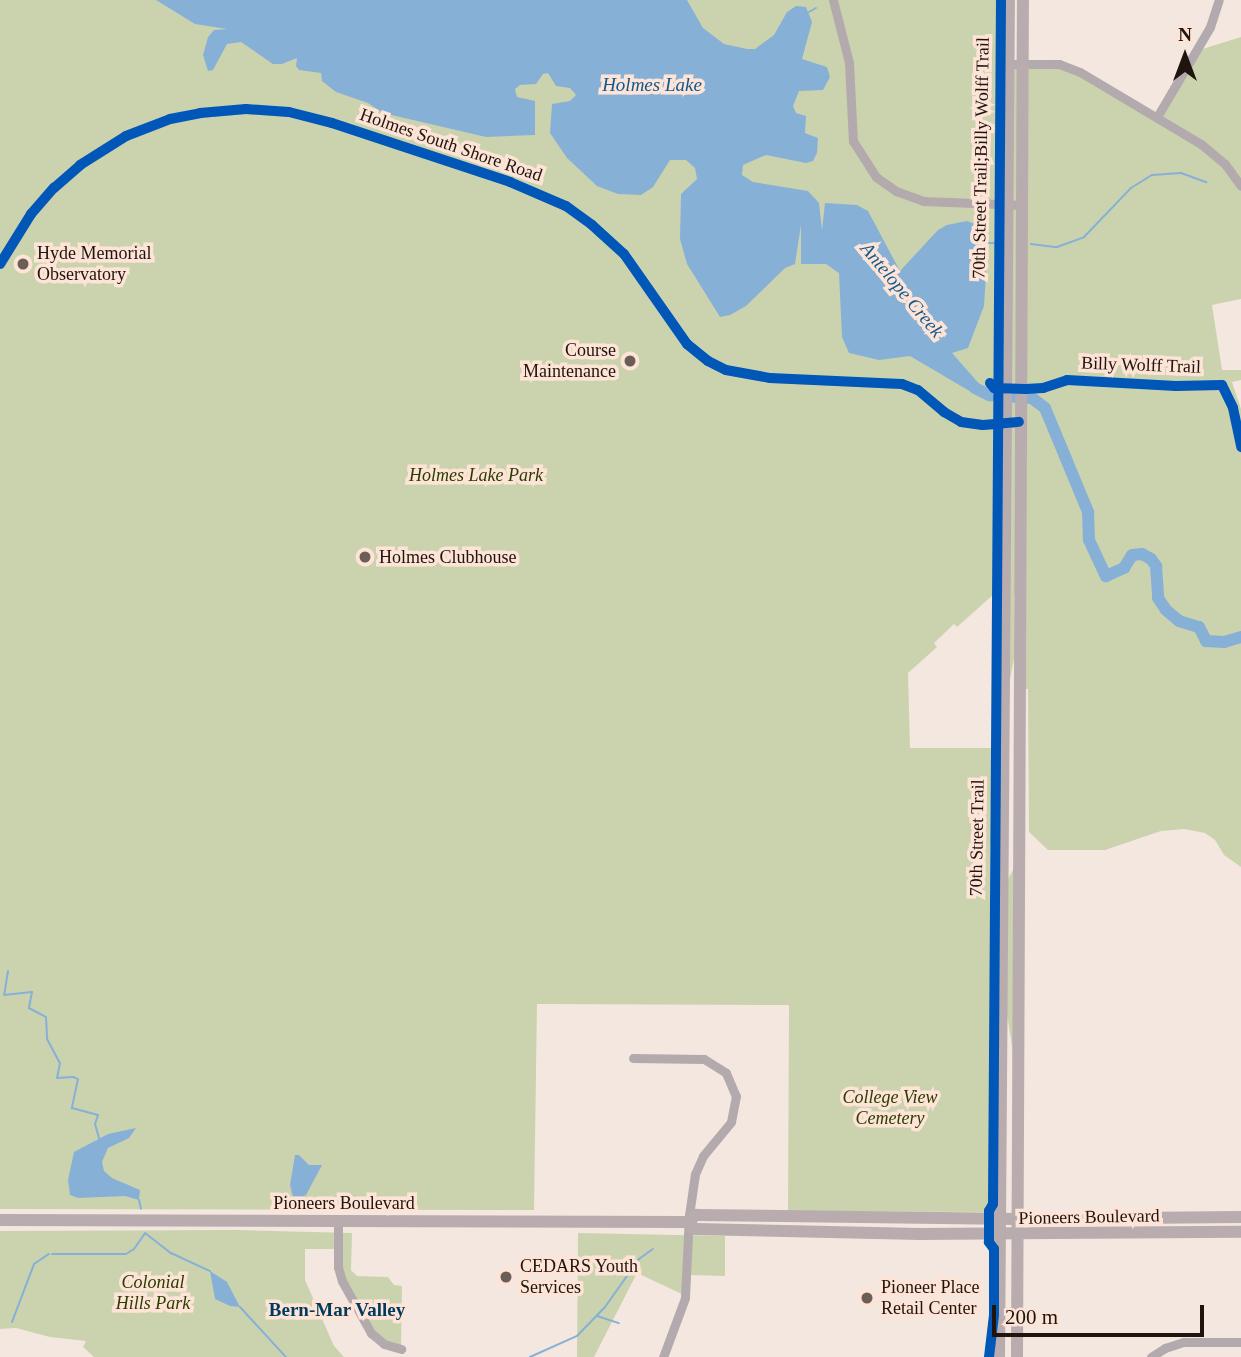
<!DOCTYPE html>
<style>
body{margin:0}
#map{position:relative;width:1241px;height:1357px;overflow:hidden;background:#f4e7df;font-family:"Times New Roman",serif}
div>[style]{position:absolute}
[style*='--x']{left:calc(var(--x)*1px);top:calc(var(--y)*1px);width:calc(var(--w)*1px);rotate:calc(var(--a)*1deg)}
.green>*{inset:0;background:#cbd3ae}
.water>*{inset:0;background:#87b0d7}
.stream>*{height:2px;margin:-1px;padding:0 1px;transform-origin:1px;border-radius:1px;background:#87b0d7}
.river>*{height:12px;margin:-6px;padding:0 6px;transform-origin:6px;border-radius:6px;background:#87b0d7}
.minor>*{height:9px;margin:-4.5px;padding:0 4.5px;transform-origin:4.5px;border-radius:4.5px;background:#b3aaae}
.major>*{height:12px;margin:-6px;padding:0 6px;transform-origin:6px;border-radius:6px;background:#b8acae}
.cycleway>*{height:10px;margin:-5px;padding:0 5px;transform-origin:5px;border-radius:5px;background:#0057b8}
.dots>*{width:19px;height:19px;translate:-50% -50%;box-sizing:border-box;border:4px solid #fde4d6;border-radius:50%}
span{translate:-50% -50%;white-space:nowrap;text-align:center;line-height:1.15;-webkit-text-stroke:7px #fde4d6;paint-order:stroke}
.street-label{font-size:18px;color:#1f140e}
.poi-label{font-size:18px;color:#1f140e}
.left{translate:0 -50%;text-align:left}
.right{translate:-100% -50%;text-align:right}
.park-label{font-size:18px;color:#2a3d00;font-style:italic}
.water-label{font-size:19px;color:#0f5990;font-style:italic}
.neighbourhood-label{font-size:19px;color:#003b5d;font-weight:700}
.north{position:absolute;left:1150px;top:21px;width:70px;height:70px;-webkit-text-stroke:5px #fde4d6;paint-order:stroke;rotate:0deg;font-size:19px;font-weight:700;line-height:28px;text-align:center;color:#1f140e}
.north::after{content:'';display:block;margin:auto;width:24px;height:32px;background:#1f140e;clip-path:polygon(50% 0,100% 100%,50% 72%,0 100%)}
.scale{position:absolute;left:992px;top:1305px;width:212px;height:32px;box-sizing:border-box;border:4px solid #1f140e;border-top:0;padding-left:9px;font-size:21px;line-height:24px;white-space:nowrap;color:#1f140e;-webkit-text-stroke:5px #fde4d6;paint-order:stroke}
</style>
<div id="map">
<div class="green">
<i style="clip-path:polygon(0 0,999px 0,998px 64px,1059px 64px,1157px 117px,1196px 51px,1241px 37px,1241px 299px,1212px 305px,1222px 370px,1241px 370px,1241px 380px,1232px 382px,1241px 409px,1241px 867px,1224px 855px,1215px 840px,1205px 833px,1184px 829px,1161px 831px,1105px 850px,1048px 850px,1029px 832px,1028px 689px,1020px 689px,1019px 595px,1014px 595px,1015px 654px,1009px 684px,1008px 594px,994px 594px,957px 627px,954px 624px,934px 643px,937px 647px,908px 673px,910px 748px,993px 748px,993px 843px,990px 844px,991px 1205px,984px 1212px,788px 1211px,789px 1005px,542px 1004px,537px 1004px,534px 1210px,0 1209px)"></i>
<i style="clip-path:polygon(1013px 870px,1015px 870px,1013px 1052px,1007px 1014px,1008px 879px)"></i>
<i style="clip-path:polygon(238px 1230px,352px 1233px,351px 1270px,357px 1276px,388px 1277px,394px 1285px,402px 1286px,401px 1349px,378px 1340px,342px 1281px,338px 1249px,305px 1249px,305px 1280px,334px 1346px,344px 1357px,94px 1357px,83px 1347px,86px 1341px,50px 1337px,16px 1328px,0 1329px,0 1231px)"></i>
<i style="clip-path:polygon(578px 1233px,725px 1236px,725px 1276px,688px 1275px,686px 1296px,637px 1273px,594px 1357px,577px 1357px)"></i>
</div>
<div class="water">
<i style="clip-path:polygon(156px 0,687px 0,703px 28px,724px 44px,747px 49px,755px 49px,774px 35px,787px 12px,796px 6px,806px 7px,812px 22px,802px 59px,827px 67px,830px 77px,823px 90px,799px 91px,793px 106px,796px 113px,806px 116px,805px 133px,818px 138px,817px 153px,813px 161px,806px 163px,766px 155px,743px 165px,742px 175px,753px 182px,808px 191px,819px 203px,822px 230px,825px 203px,857px 205px,868px 211px,900px 271px,938px 230px,947px 225px,967px 221px,980px 226px,988px 243px,984px 306px,968px 348px,952px 353px,989px 395px,978px 396px,910px 356px,879px 360px,849px 353px,842px 337px,839px 273px,826px 264px,801px 264px,801px 225px,795px 264px,785px 268px,746px 306px,730px 315px,720px 317px,687px 264px,680px 239px,681px 194px,697px 179px,695px 168px,686px 160px,670px 160px,653px 187px,641px 195px,618px 194px,597px 186px,567px 158px,550px 133px,552px 104px,570px 101px,576px 95px,570px 88px,556px 86px,548px 73px,543px 74px,536px 84px,520px 85px,515px 89px,517px 97px,535px 101px,535px 135px,486px 137px,383px 113px,368px 103px,336px 92px,322px 81px,321px 73px,299px 70px,296px 66px,297px 58px,282px 64px,273px 64px,241px 42px,227px 44px,213px 70px,208px 71px,203px 55px,208px 37px,214px 30px,227px 29px,195px 24px)"></i>
<i style="clip-path:polygon(136px 1128px,129px 1138px,108px 1148px,102px 1162px,104px 1171px,112px 1178px,140px 1190px,139px 1200px,125px 1196px,78px 1198px,70px 1195px,68px 1180px,74px 1152px,108px 1134px)"></i>
<i style="clip-path:polygon(295px 1155px,299px 1155px,309px 1165px,322px 1165px,306px 1195px,294px 1201px,290px 1185px)"></i>
<i style="clip-path:polygon(210px 1271px,227px 1282px,240px 1307px,230px 1306px,215px 1299px)"></i>
</div>
<div class="stream">
<i style="--x:809;--y:12;--w:8;--a:-30"></i>
<i style="--x:988;--y:243;--w:6;--a:0"></i>
<i style="--x:1031;--y:244;--w:26;--a:7"></i>
<i style="--x:1057;--y:247;--w:29;--a:-20"></i>
<i style="--x:1084;--y:237;--w:68;--a:-46.2"></i>
<i style="--x:1131;--y:188;--w:25;--a:-32"></i>
<i style="--x:1152;--y:175;--w:29;--a:-4"></i>
<i style="--x:1181;--y:173;--w:27;--a:20"></i>
<i style="--x:8;--y:971;--w:24;--a:99"></i>
<i style="--x:4;--y:995;--w:28;--a:-6"></i>
<i style="--x:32;--y:992;--w:16;--a:101"></i>
<i style="--x:29;--y:1008;--w:19;--a:28"></i>
<i style="--x:46;--y:1017;--w:22;--a:87"></i>
<i style="--x:47;--y:1039;--w:27;--a:62"></i>
<i style="--x:60;--y:1063;--w:15;--a:101"></i>
<i style="--x:57;--y:1078;--w:16;--a:-4"></i>
<i style="--x:73;--y:1077;--w:5;--a:22"></i>
<i style="--x:78;--y:1079;--w:30;--a:102"></i>
<i style="--x:72;--y:1108;--w:27;--a:15"></i>
<i style="--x:98;--y:1115;--w:9;--a:108"></i>
<i style="--x:95;--y:1124;--w:18;--a:74"></i>
<i style="--x:139;--y:1200;--w:9;--a:77"></i>
<i style="--x:52;--y:1254;--w:74;--a:0"></i>
<i style="--x:126;--y:1254;--w:9;--a:-32"></i>
<i style="--x:134;--y:1249;--w:19;--a:-55"></i>
<i style="--x:145;--y:1233;--w:33;--a:38"></i>
<i style="--x:171;--y:1253;--w:43;--a:24.8"></i>
<i style="--x:240;--y:1307;--w:68;--a:47.4"></i>
<i style="--x:597;--y:1316;--w:23;--a:18"></i>
<i style="--x:12;--y:1322;--w:62;--a:-69.2"></i>
<i style="--x:34;--y:1264;--w:18;--a:-34"></i>
<i style="--x:530;--y:1357;--w:51;--a:-24.1"></i>
<i style="--x:577;--y:1336;--w:40;--a:-46"></i>
<i style="--x:605;--y:1307;--w:59;--a:-54.7"></i>
<i style="--x:639;--y:1259;--w:17;--a:-36"></i>
</div>
<div class="river">
<i style="--x:975;--y:388;--w:16;--a:27"></i>
<i style="--x:989;--y:395;--w:43;--a:4"></i>
<i style="--x:1032;--y:398;--w:16;--a:38"></i>
<i style="--x:1045;--y:408;--w:113;--a:67.5"></i>
<i style="--x:1088;--y:512;--w:28;--a:88"></i>
<i style="--x:1089;--y:540;--w:40;--a:65"></i>
<i style="--x:1106;--y:576;--w:20;--a:-24"></i>
<i style="--x:1124;--y:568;--w:15;--a:-58"></i>
<i style="--x:1132;--y:555;--w:10;--a:-6"></i>
<i style="--x:1142;--y:554;--w:10;--a:29"></i>
<i style="--x:1151;--y:559;--w:9;--a:54"></i>
<i style="--x:1156;--y:566;--w:32;--a:86"></i>
<i style="--x:1158;--y:598;--w:14;--a:56"></i>
<i style="--x:1166;--y:610;--w:17;--a:40"></i>
<i style="--x:1179;--y:621;--w:21;--a:17"></i>
<i style="--x:1199;--y:627;--w:16;--a:63"></i>
<i style="--x:1206;--y:641;--w:18;--a:3"></i>
<i style="--x:1224;--y:642;--w:18;--a:-16"></i>
</div>
<div class="minor">
<i style="--x:833;--y:0;--w:65;--a:75.7"></i>
<i style="--x:849;--y:63;--w:78;--a:87.1"></i>
<i style="--x:853;--y:141;--w:43;--a:57.4"></i>
<i style="--x:876;--y:177;--w:24;--a:35"></i>
<i style="--x:896;--y:191;--w:30;--a:20"></i>
<i style="--x:924;--y:201;--w:98;--a:2.3"></i>
<i style="--x:1009;--y:64;--w:50;--a:0"></i>
<i style="--x:1059;--y:64;--w:22;--a:21"></i>
<i style="--x:1080;--y:72;--w:141;--a:30.8"></i>
<i style="--x:1201;--y:144;--w:31;--a:40"></i>
<i style="--x:1225;--y:164;--w:27;--a:54"></i>
<i style="--x:1157;--y:117;--w:104;--a:-59.5"></i>
<i style="--x:1210;--y:27;--w:28;--a:-72"></i>
<i style="--x:0;--y:264;--w:59;--a:-58.2"></i>
<i style="--x:31;--y:214;--w:35;--a:-49"></i>
<i style="--x:54;--y:188;--w:35;--a:-41"></i>
<i style="--x:80;--y:165;--w:54;--a:-32.2"></i>
<i style="--x:126;--y:136;--w:47;--a:-21.1"></i>
<i style="--x:170;--y:119;--w:31;--a:-11"></i>
<i style="--x:200;--y:113;--w:46;--a:-5"></i>
<i style="--x:246;--y:109;--w:43;--a:4"></i>
<i style="--x:289;--y:112;--w:44;--a:14.3"></i>
<i style="--x:332;--y:123;--w:188;--a:18.3"></i>
<i style="--x:510;--y:182;--w:61;--a:23.2"></i>
<i style="--x:566;--y:206;--w:32;--a:36"></i>
<i style="--x:592;--y:225;--w:43;--a:42.2"></i>
<i style="--x:624;--y:254;--w:110;--a:55"></i>
<i style="--x:687;--y:344;--w:27;--a:39"></i>
<i style="--x:708;--y:361;--w:20;--a:27"></i>
<i style="--x:726;--y:370;--w:45;--a:10.3"></i>
<i style="--x:770;--y:378;--w:132;--a:2.6"></i>
<i style="--x:902;--y:384;--w:17;--a:21"></i>
<i style="--x:918;--y:390;--w:34;--a:40"></i>
<i style="--x:944;--y:412;--w:20;--a:30"></i>
<i style="--x:961;--y:422;--w:22;--a:8"></i>
<i style="--x:983;--y:425;--w:36;--a:-5"></i>
<i style="--x:633;--y:1058;--w:71;--a:0.8"></i>
<i style="--x:704;--y:1059;--w:26;--a:32"></i>
<i style="--x:726;--y:1073;--w:25;--a:67"></i>
<i style="--x:736;--y:1096;--w:26;--a:101"></i>
<i style="--x:731;--y:1122;--w:44;--a:129.5"></i>
<i style="--x:703;--y:1156;--w:20;--a:114"></i>
<i style="--x:695;--y:1174;--w:41;--a:98.3"></i>
<i style="--x:689;--y:1215;--w:83;--a:92.8"></i>
<i style="--x:685;--y:1298;--w:63;--a:110.4"></i>
<i style="--x:338;--y:1220;--w:47;--a:90"></i>
<i style="--x:338;--y:1267;--w:15;--a:74"></i>
<i style="--x:342;--y:1281;--w:60;--a:60.9"></i>
<i style="--x:371;--y:1333;--w:17;--a:40"></i>
<i style="--x:384;--y:1344;--w:18;--a:16"></i>
<i style="--x:1151;--y:1357;--w:17;--a:-33"></i>
<i style="--x:1165;--y:1348;--w:20;--a:-18"></i>
<i style="--x:1184;--y:1342;--w:57;--a:0"></i>
</div>
<div class="major">
<i style="--x:0;--y:1220;--w:688;--a:0.17"></i>
<i style="--x:688;--y:1222;--w:11;--a:-41"></i>
<i style="--x:696;--y:1215;--w:323;--a:0.7"></i>
<i style="--x:1019;--y:1219;--w:222;--a:-0.5"></i>
<i style="--x:688;--y:1222;--w:10;--a:45"></i>
<i style="--x:695;--y:1229;--w:225;--a:1.3"></i>
<i style="--x:920;--y:1234;--w:321;--a:-0.4"></i>
<i style="--x:999;--y:1357;--w:1357;--a:-89.58"></i>
<i style="--x:1017;--y:1357;--w:1357;--a:-89.75"></i>
</div>
<div class="cycleway">
<i style="--x:0;--y:264;--w:59;--a:-58.2"></i>
<i style="--x:31;--y:214;--w:35;--a:-49"></i>
<i style="--x:54;--y:188;--w:35;--a:-41"></i>
<i style="--x:80;--y:165;--w:54;--a:-32.2"></i>
<i style="--x:126;--y:136;--w:47;--a:-21.1"></i>
<i style="--x:170;--y:119;--w:31;--a:-11"></i>
<i style="--x:200;--y:113;--w:46;--a:-5"></i>
<i style="--x:246;--y:109;--w:43;--a:4"></i>
<i style="--x:289;--y:112;--w:44;--a:14.3"></i>
<i style="--x:332;--y:123;--w:188;--a:18.3"></i>
<i style="--x:510;--y:182;--w:61;--a:23.2"></i>
<i style="--x:566;--y:206;--w:32;--a:36"></i>
<i style="--x:592;--y:225;--w:43;--a:42.2"></i>
<i style="--x:624;--y:254;--w:110;--a:55"></i>
<i style="--x:687;--y:344;--w:27;--a:39"></i>
<i style="--x:708;--y:361;--w:20;--a:27"></i>
<i style="--x:726;--y:370;--w:45;--a:10.3"></i>
<i style="--x:770;--y:378;--w:132;--a:2.6"></i>
<i style="--x:902;--y:384;--w:17;--a:21"></i>
<i style="--x:918;--y:390;--w:34;--a:40"></i>
<i style="--x:944;--y:412;--w:20;--a:30"></i>
<i style="--x:961;--y:422;--w:22;--a:8"></i>
<i style="--x:983;--y:425;--w:36;--a:-5"></i>
<i style="--x:990;--y:383;--w:6;--a:51"></i>
<i style="--x:994;--y:388;--w:32;--a:2"></i>
<i style="--x:1026;--y:389;--w:17;--a:-3"></i>
<i style="--x:1043;--y:388;--w:25;--a:-18"></i>
<i style="--x:1067;--y:380;--w:109;--a:3.2"></i>
<i style="--x:1176;--y:386;--w:46;--a:-1.2"></i>
<i style="--x:1222;--y:385;--w:25;--a:64"></i>
<i style="--x:1233;--y:408;--w:40;--a:78"></i>
<i style="--x:989;--y:1357;--w:42;--a:-83.2"></i>
<i style="--x:994;--y:1315;--w:66;--a:-90"></i>
<i style="--x:994;--y:1249;--w:9;--a:-126"></i>
<i style="--x:989;--y:1242;--w:31;--a:-90"></i>
<i style="--x:989;--y:1211;--w:8;--a:-60"></i>
<i style="--x:993;--y:1204;--w:1204;--a:-89.62"></i>
</div>
<div class="dots">
<i style="left:23px;top:264px;background:#6a5e57"></i>
<i style="left:630px;top:361px;background:#6a5e57"></i>
<i style="left:365px;top:557px;background:#6a5e57"></i>
<i style="left:506px;top:1277px;background:#6a5e57"></i>
<i style="left:867px;top:1298px;background:#6a5e57"></i>
</div>
<div class="street-label">
<span style="left:451px;top:145px;rotate:19deg">Holmes South Shore Road</span>
<span style="left:981px;top:158px;rotate:-89deg">70th Street Trail;Billy Wolff Trail</span>
<span style="left:1141px;top:365px;rotate:2deg">Billy Wolff Trail</span>
<span style="left:977px;top:838px;rotate:-89deg">70th Street Trail</span>
<span style="left:344px;top:1203px">Pioneers Boulevard</span>
<span style="left:1089px;top:1217px;rotate:-1deg">Pioneers Boulevard</span>
</div>
<div class="poi-label">
<span class="left" style="left:37px;top:264px">Hyde Memorial<br>Observatory</span>
<span class="right" style="left:616px;top:361px">Course<br>Maintenance</span>
<span class="left" style="left:379px;top:557px">Holmes Clubhouse</span>
<span class="left" style="left:520px;top:1277px">CEDARS Youth<br>Services</span>
<span class="left" style="left:881px;top:1298px">Pioneer Place<br>Retail Center</span>
</div>
<div class="park-label">
<span style="left:476px;top:475px">Holmes Lake Park</span>
<span style="left:890px;top:1108px">College View<br>Cemetery</span>
<span style="left:153px;top:1293px">Colonial<br>Hills Park</span>
</div>
<div class="water-label">
<span style="left:652px;top:85px">Holmes Lake</span>
<span style="left:902px;top:290px;rotate:50deg">Antelope Creek</span>
</div>
<div class="neighbourhood-label">
<span style="left:337px;top:1310px">Bern-Mar Valley</span>
</div>
<div class="north">N</div>
<div class="scale">200 m</div>
</div>
